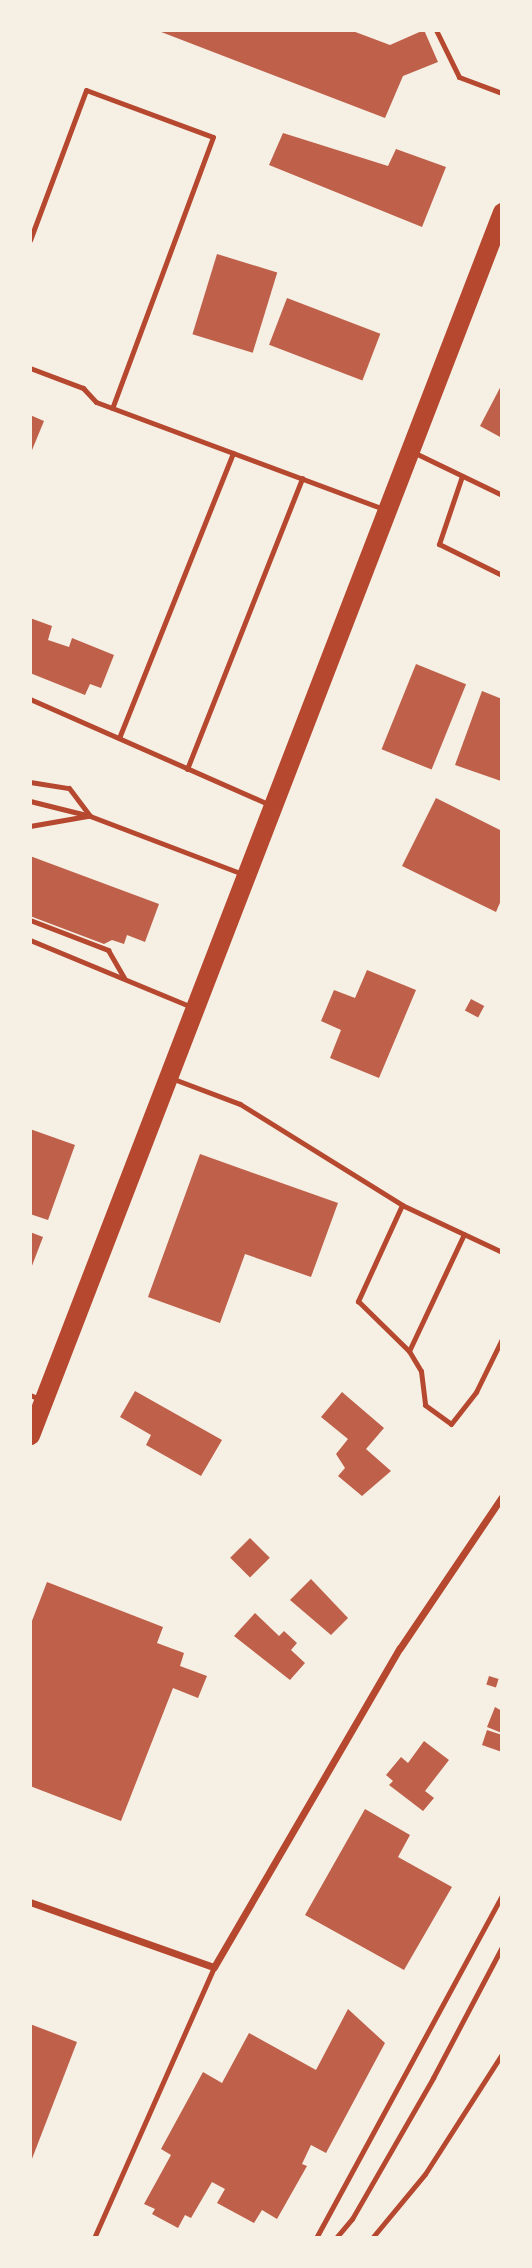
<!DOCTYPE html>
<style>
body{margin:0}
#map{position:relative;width:532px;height:2268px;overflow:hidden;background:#f6efe4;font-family:"Archivo Narrow",sans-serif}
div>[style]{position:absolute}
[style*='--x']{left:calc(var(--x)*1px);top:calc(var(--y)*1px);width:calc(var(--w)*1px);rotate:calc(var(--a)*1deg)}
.building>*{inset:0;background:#bf614a;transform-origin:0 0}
.path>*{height:4.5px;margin:-2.25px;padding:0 2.25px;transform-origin:2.25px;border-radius:2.25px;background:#b5482f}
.service>*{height:5px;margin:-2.5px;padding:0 2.5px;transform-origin:2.5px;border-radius:2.5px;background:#b5482f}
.minor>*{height:7px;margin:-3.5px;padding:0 3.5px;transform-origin:3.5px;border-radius:3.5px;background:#b5482f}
.trunk>*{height:19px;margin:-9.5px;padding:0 9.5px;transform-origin:9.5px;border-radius:9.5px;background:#b5482f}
span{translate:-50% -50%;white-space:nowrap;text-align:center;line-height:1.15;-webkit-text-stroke:5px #f6efe4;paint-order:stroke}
.frame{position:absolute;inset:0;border:32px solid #f6efe4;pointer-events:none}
</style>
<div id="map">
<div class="building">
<i style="clip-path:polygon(156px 30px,350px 30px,390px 45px,424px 30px,438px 62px,403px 76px,385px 118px)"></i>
<i style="clip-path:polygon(283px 133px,388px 166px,396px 149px,446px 167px,422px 227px,269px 165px)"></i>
<i style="left:217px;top:254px;width:63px;height:84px;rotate:17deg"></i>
<i style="left:287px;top:298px;width:100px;height:50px;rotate:21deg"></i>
<i style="clip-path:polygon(502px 384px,502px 438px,480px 426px)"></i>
<i style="clip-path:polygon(30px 415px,44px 421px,30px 455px)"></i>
<i style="clip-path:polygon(30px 618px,52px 626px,48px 640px,69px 647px,72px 638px,114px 655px,101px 688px,90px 684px,85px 695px,30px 673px)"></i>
<i style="left:416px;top:664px;width:54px;height:92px;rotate:22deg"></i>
<i style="clip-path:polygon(482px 691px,502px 699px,501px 781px,455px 765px)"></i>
<i style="clip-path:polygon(436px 798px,502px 831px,502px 898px,496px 912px,402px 866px)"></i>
<i style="clip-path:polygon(30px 856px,159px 904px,145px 942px,127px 935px,124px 944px,112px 940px,104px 944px,30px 916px)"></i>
<i style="clip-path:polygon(367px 970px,416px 990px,379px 1078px,330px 1058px,341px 1030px,321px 1021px,334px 990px,355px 998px)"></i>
<i style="left:471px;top:999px;width:15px;height:13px;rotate:28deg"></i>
<i style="clip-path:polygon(30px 1129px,75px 1145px,48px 1220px,30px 1214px)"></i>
<i style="clip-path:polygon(200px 1154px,338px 1203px,311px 1277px,245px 1254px,220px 1323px,148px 1297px)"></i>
<i style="clip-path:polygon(30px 1232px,43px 1237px,30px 1271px)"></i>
<i style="clip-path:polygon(135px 1391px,222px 1440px,201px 1476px,146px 1445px,151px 1435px,120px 1417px)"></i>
<i style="clip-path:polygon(342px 1392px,384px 1428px,366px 1449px,391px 1471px,362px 1496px,338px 1476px,345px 1468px,336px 1454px,348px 1439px,321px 1417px)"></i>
<i style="left:250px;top:1538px;width:28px;height:28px;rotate:45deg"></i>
<i style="clip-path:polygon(311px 1579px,348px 1618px,331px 1635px,290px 1600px)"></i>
<i style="clip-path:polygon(47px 1582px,163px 1627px,157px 1643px,184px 1653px,180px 1666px,207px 1676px,198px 1698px,173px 1688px,121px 1821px,30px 1786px,30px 1626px)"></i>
<i style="clip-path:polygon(255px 1613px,279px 1636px,284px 1631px,297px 1643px,291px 1650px,305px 1663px,290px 1680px,234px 1636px)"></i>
<i style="left:489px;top:1676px;width:10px;height:9px;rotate:17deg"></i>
<i style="clip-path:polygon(495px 1707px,502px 1711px,502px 1733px,487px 1727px)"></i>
<i style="clip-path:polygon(487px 1730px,502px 1735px,502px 1752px,482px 1745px)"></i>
<i style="clip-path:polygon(424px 1741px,449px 1760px,425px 1791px,434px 1798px,423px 1811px,389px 1785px,393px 1781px,386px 1775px,401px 1757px,408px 1763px)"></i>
<i style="clip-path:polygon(365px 1809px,410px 1835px,398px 1857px,452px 1887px,404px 1970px,305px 1915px)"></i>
<i style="clip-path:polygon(348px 2009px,385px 2043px,326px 2153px,311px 2145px,302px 2164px,307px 2166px,277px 2219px,262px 2210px,254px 2223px,217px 2203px,225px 2189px,212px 2182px,191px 2218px,185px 2215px,178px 2228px,152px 2214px,155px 2209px,144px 2204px,171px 2155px,161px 2149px,203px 2072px,222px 2083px,249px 2033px,316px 2070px)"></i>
<i style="clip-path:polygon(30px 2024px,77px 2042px,30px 2164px)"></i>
</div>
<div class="path">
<i style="--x:336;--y:2238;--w:25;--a:-50"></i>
<i style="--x:352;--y:2219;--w:163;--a:-60.1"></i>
<i style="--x:433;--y:2078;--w:148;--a:-62.2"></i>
</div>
<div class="service">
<i style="--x:436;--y:30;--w:52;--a:63.9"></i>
<i style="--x:459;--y:77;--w:46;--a:20.4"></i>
<i style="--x:30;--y:240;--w:160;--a:-69.5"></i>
<i style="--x:86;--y:90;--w:135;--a:20.3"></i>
<i style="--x:213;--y:137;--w:289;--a:110.4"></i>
<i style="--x:30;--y:368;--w:57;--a:20.7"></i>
<i style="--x:83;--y:388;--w:19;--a:47"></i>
<i style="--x:96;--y:402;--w:307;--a:20.4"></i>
<i style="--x:413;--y:452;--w:99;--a:25.8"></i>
<i style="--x:462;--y:476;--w:72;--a:108.7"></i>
<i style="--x:439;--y:544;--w:70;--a:26.2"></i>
<i style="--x:30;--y:699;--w:260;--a:23.8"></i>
<i style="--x:119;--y:738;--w:307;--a:-68.2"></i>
<i style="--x:187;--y:769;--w:313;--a:-68.4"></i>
<i style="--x:30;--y:782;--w:39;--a:9"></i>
<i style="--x:69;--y:788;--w:35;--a:53"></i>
<i style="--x:90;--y:816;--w:164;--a:20.8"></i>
<i style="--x:30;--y:801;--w:62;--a:14"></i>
<i style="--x:30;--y:826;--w:58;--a:-10"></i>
<i style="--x:30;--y:920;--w:84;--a:21"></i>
<i style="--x:108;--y:950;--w:32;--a:60"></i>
<i style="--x:30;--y:940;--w:175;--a:22.5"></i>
<i style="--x:171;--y:1078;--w:74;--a:20.6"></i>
<i style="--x:240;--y:1104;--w:191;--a:31.9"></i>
<i style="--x:402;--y:1205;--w:110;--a:25.2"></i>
<i style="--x:402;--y:1205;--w:106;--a:114.6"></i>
<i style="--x:358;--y:1301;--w:71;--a:44.4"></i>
<i style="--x:409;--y:1351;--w:23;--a:59"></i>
<i style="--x:421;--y:1371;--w:34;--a:83"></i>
<i style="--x:425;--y:1405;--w:32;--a:36"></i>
<i style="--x:451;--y:1424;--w:41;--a:-52"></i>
<i style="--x:476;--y:1392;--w:59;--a:-63.9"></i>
<i style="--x:409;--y:1351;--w:129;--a:-64.8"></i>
<i style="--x:30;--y:1395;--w:11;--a:22"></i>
<i style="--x:94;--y:2238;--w:296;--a:-66.1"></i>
<i style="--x:316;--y:2238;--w:389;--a:-61.5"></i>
<i style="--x:372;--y:2238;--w:83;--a:-50.4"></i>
<i style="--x:425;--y:2174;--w:143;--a:-57.3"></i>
</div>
<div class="minor">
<i style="--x:30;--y:1902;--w:195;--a:19.5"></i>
<i style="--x:214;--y:1967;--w:369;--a:-59.8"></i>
<i style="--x:400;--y:1648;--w:182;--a:-56"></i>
</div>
<div class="trunk">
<i style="--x:30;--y:1435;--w:1311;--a:-68.9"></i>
</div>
<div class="frame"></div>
</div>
